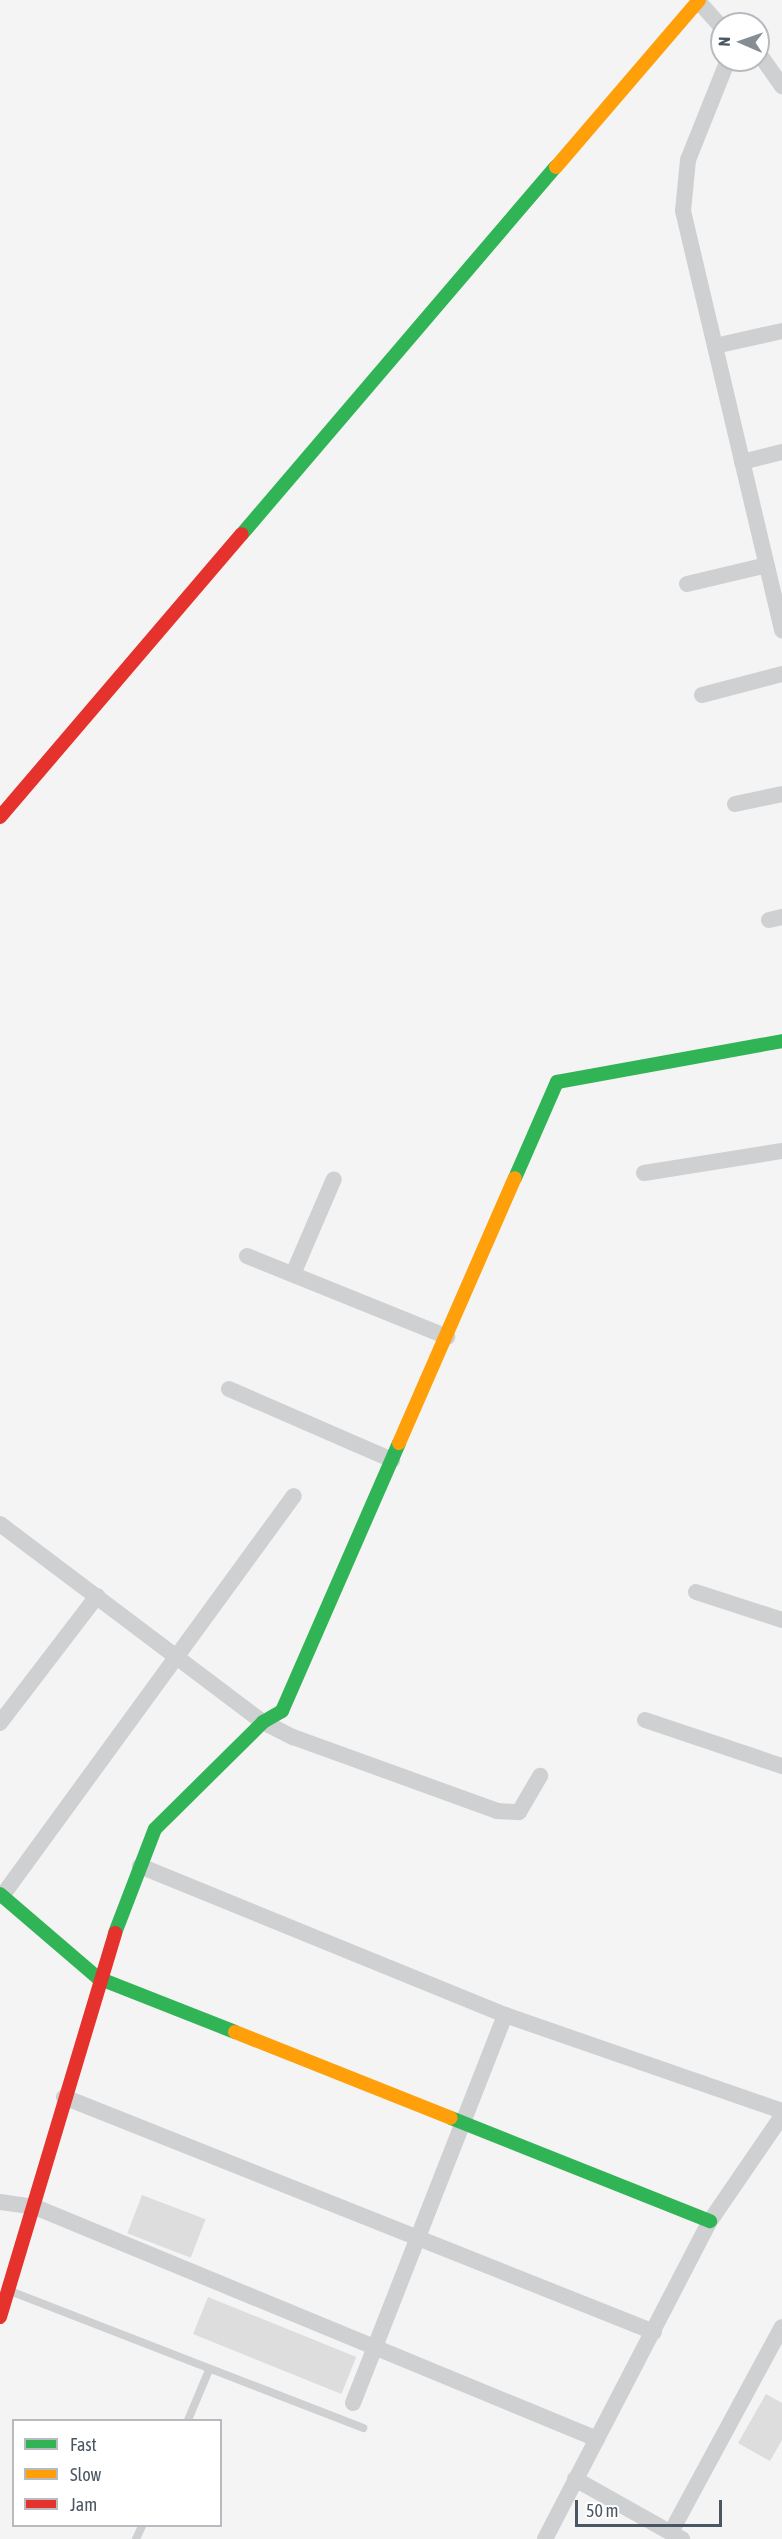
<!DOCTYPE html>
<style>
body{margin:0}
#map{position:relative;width:782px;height:2539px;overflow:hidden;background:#f4f4f4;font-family:"Asap Condensed",sans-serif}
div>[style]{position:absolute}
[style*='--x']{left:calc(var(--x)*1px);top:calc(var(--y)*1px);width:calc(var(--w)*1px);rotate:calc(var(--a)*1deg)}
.building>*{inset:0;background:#ddddde;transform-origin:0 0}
.lane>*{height:8px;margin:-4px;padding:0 4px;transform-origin:4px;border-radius:4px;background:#ced0d2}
.street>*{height:16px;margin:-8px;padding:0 8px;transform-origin:8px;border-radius:8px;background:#ced0d2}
.fast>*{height:14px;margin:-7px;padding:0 7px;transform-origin:7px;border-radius:7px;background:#30b455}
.slow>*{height:14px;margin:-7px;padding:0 7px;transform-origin:7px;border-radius:7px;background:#ff9f0a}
.jam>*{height:14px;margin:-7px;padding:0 7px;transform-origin:7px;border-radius:7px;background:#e5322d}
span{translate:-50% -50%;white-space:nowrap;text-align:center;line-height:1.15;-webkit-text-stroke:4.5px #fff;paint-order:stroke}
.legend{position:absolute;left:12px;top:2419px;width:210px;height:108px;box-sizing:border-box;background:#fff;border:2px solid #b7bbc0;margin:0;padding:8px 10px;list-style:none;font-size:18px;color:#4a5661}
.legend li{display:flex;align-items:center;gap:12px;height:30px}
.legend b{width:30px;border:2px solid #b7bbc0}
.north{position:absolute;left:710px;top:12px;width:60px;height:60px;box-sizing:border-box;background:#fff;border:2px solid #b7bbc0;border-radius:50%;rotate:272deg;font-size:16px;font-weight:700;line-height:24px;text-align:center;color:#4a5661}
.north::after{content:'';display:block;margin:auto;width:21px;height:27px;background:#868d94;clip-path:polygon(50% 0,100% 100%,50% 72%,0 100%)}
.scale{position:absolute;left:575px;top:2500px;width:147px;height:27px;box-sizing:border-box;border:3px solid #4a5661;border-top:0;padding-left:8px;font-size:18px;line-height:21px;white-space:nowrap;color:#4a5661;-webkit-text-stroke:4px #fff;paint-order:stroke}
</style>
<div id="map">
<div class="building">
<i style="left:142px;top:2195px;width:68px;height:41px;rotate:21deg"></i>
<i style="left:208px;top:2297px;width:160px;height:40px;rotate:22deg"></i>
<i style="clip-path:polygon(766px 2394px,782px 2403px,782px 2440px,770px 2461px,738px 2443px)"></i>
</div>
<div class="lane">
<i style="--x:10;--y:2291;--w:379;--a:21.2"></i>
<i style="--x:188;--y:2420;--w:54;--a:-67.2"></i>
<i style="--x:136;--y:2539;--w:14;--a:-65"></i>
</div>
<div class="street">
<i style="--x:698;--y:1;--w:36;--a:48"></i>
<i style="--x:758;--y:52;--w:42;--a:54.8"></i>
<i style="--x:728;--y:60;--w:108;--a:111.8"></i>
<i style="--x:688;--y:160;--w:51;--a:95.6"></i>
<i style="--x:683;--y:211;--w:431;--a:76.7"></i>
<i style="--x:715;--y:346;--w:69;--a:-12.6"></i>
<i style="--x:742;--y:462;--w:41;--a:-14"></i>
<i style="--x:687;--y:584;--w:82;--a:-13.4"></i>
<i style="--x:702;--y:695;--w:83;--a:-14.7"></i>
<i style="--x:735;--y:804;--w:48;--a:-12"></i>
<i style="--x:769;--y:920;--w:13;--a:-13"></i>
<i style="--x:644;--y:1173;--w:140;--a:-9.1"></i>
<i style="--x:247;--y:1256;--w:216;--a:22"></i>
<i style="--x:293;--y:1274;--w:103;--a:-66.7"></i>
<i style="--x:229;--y:1389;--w:178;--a:23.5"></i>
<i style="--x:0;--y:1524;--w:329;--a:37"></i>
<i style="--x:263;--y:1722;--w:34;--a:27"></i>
<i style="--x:293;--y:1737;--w:217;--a:19.9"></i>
<i style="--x:497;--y:1811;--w:22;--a:3"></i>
<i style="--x:519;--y:1812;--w:42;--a:-59.7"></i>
<i style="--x:696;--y:1592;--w:90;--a:18"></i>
<i style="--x:645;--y:1720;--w:145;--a:18.6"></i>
<i style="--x:0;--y:1723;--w:160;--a:-52.6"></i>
<i style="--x:140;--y:1866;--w:394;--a:22.2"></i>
<i style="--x:505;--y:2015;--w:293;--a:19.1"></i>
<i style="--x:2;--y:1896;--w:495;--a:-53.9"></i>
<i style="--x:64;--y:2097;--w:635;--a:21.72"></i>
<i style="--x:0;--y:2202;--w:35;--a:8"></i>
<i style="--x:35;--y:2207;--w:608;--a:22.43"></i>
<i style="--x:353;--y:2403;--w:417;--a:-68.6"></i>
<i style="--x:575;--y:2479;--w:123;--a:29.3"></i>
<i style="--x:671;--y:2532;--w:233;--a:-61.6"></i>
<i style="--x:545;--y:2539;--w:358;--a:-62.6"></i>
<i style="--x:710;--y:2221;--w:127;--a:-55.6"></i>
</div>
<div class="fast">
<i style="--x:242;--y:534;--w:483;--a:-49.5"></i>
<i style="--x:515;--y:1178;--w:105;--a:-66.4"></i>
<i style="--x:557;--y:1082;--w:229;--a:-10.3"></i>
<i style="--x:0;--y:1894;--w:129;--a:40.6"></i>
<i style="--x:98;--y:1978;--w:147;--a:21.5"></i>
<i style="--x:115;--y:1933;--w:111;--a:-69"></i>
<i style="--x:155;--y:1829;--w:152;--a:-44.7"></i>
<i style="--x:263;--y:1722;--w:22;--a:-30"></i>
<i style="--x:282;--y:1711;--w:292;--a:-66.4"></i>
<i style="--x:451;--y:2118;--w:279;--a:21.7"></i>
</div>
<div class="slow">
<i style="--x:556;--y:167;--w:220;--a:-49.4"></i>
<i style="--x:399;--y:1443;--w:289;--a:-66.4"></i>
<i style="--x:235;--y:2032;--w:232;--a:21.7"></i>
</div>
<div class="jam">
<i style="--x:0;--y:817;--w:372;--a:-49.5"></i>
<i style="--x:0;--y:2317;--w:401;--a:-73.3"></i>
</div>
<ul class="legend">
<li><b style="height:8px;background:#30b455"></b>Fast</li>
<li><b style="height:8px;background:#ff9f0a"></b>Slow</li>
<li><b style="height:8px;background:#e5322d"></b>Jam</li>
</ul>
<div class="north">N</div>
<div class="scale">50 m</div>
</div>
